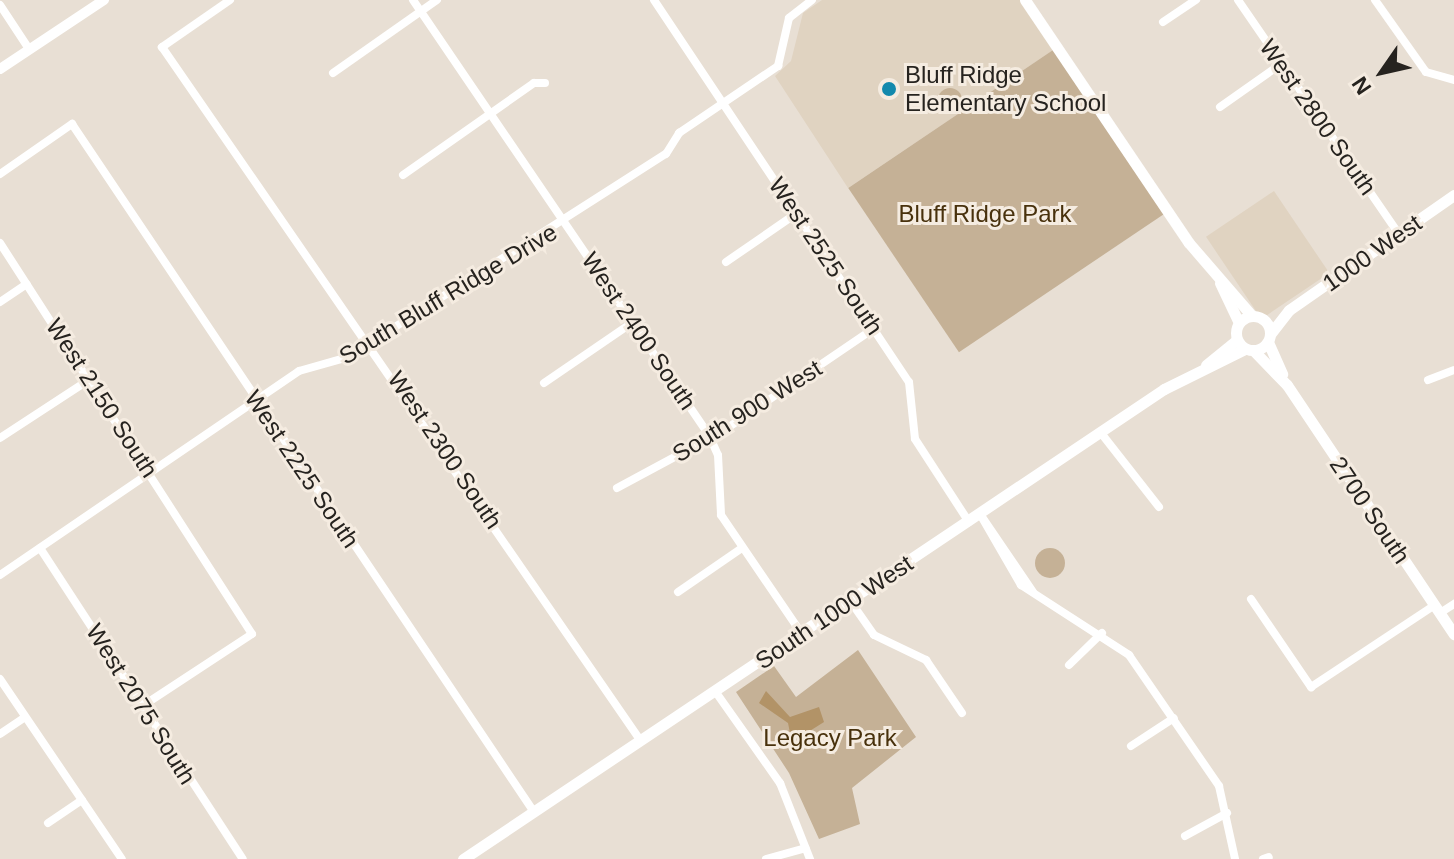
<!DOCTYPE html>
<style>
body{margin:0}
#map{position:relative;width:1454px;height:859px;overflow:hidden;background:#e8dfd4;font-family:Arial,sans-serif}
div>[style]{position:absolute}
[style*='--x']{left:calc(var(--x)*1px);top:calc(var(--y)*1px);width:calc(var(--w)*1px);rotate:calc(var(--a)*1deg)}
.built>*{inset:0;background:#e0d3c1;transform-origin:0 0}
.green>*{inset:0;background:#c5b196;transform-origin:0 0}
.round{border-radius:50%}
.water>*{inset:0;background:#b29367}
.minor>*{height:8px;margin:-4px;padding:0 4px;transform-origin:4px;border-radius:4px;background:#fff}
.tertiary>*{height:10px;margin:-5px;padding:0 5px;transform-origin:5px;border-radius:5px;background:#fff}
.secondary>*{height:11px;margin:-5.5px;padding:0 5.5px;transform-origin:5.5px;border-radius:5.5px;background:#fff}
.secondary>.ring{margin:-5.5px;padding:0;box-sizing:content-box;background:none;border:11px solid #fff;border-radius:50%}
.dots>*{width:22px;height:22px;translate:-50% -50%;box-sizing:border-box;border:4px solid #f5ece1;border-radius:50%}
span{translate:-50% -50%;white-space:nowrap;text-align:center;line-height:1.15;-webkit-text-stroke:6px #f5ece1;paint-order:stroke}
.poi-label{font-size:24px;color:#26231f}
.left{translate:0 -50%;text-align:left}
.street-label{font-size:24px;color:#26231f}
.park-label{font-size:24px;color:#48310c}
.north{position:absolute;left:1342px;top:32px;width:80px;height:80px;-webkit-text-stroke:6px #f5ece1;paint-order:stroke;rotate:236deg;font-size:22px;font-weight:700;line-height:32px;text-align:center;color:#26231f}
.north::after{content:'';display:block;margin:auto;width:28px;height:36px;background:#26231f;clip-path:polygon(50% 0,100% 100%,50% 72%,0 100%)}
</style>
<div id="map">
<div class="built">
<i style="clip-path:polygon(822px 0,1020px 0,1053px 50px,848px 188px,775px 76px,791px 61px,803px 13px)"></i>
<i style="left:1274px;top:191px;width:99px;height:82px;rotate:56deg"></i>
</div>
<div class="green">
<i style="left:1053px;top:50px;width:198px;height:247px;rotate:56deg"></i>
<i class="round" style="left:938px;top:88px;width:24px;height:24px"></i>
<i class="round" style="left:1035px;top:548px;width:30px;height:30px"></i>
<i style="clip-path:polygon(858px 650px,916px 737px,852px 788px,860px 824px,819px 839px,789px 773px,736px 692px,774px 666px,796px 697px)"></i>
</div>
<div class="water">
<i style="clip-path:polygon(766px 691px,790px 717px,819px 707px,824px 722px,805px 734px,790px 733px,788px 723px,759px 703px)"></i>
</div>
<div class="minor">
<i style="--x:230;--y:0;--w:83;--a:145.3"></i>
<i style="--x:162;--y:47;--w:842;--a:55.4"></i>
<i style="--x:413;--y:0;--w:526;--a:55.77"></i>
<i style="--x:709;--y:435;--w:22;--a:66"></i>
<i style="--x:718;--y:455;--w:60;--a:87.1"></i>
<i style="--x:721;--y:515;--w:144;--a:55.8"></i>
<i style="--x:654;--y:0;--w:459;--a:56.3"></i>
<i style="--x:909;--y:382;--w:57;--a:84"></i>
<i style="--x:915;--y:439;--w:99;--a:57"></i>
<i style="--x:1238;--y:0;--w:283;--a:55.5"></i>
<i style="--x:1375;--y:0;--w:88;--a:54.7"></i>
<i style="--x:1426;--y:72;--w:29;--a:16"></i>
<i style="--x:0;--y:5;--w:53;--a:56.6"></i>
<i style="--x:1163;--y:22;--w:40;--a:-34"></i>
<i style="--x:333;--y:73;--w:127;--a:-35.1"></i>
<i style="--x:1220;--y:107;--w:75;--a:-35.2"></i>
<i style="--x:0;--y:174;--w:88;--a:-34.8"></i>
<i style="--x:72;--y:124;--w:829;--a:56.12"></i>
<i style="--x:403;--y:175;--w:160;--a:-35.1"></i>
<i style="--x:534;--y:83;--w:11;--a:0"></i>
<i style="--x:0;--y:243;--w:465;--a:57.2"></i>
<i style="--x:252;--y:634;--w:129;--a:146.7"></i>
<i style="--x:726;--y:262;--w:86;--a:-34.6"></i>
<i style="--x:0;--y:302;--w:32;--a:-34"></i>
<i style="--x:1428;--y:380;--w:28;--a:-21"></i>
<i style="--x:544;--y:383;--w:108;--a:-34.4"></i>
<i style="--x:1101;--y:433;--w:94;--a:51.9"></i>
<i style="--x:0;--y:438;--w:108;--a:-33.2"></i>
<i style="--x:617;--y:488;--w:120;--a:-28.3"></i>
<i style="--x:723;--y:431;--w:185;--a:-34.2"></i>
<i style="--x:980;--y:514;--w:82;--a:60"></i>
<i style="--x:1021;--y:585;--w:129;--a:32.9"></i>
<i style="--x:1129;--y:655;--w:159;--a:55.5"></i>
<i style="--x:1219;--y:786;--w:75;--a:77.6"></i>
<i style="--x:980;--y:514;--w:94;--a:55.8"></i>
<i style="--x:40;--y:548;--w:371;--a:56.9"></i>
<i style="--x:0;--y:575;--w:362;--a:-34.3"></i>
<i style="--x:299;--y:371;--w:51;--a:-15.9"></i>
<i style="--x:348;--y:357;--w:377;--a:-32.6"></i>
<i style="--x:666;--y:154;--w:25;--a:-58"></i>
<i style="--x:679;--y:133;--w:120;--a:-34.1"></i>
<i style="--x:778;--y:66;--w:49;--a:-77.1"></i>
<i style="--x:789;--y:18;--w:29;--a:-38"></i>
<i style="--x:678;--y:592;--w:78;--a:-34.5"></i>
<i style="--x:1251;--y:599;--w:107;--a:55.7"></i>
<i style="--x:1311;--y:687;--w:149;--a:-33.5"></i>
<i style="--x:851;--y:602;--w:40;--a:55.1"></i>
<i style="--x:874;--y:635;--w:58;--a:25.7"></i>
<i style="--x:926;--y:660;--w:64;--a:55.8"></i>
<i style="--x:1440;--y:613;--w:17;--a:-33"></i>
<i style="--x:1069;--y:665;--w:46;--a:-44.1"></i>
<i style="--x:0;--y:679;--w:217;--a:55.9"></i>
<i style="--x:715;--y:691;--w:113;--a:54.8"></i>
<i style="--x:780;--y:783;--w:82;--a:68.5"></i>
<i style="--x:0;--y:734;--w:30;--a:-34"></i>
<i style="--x:1131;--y:746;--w:51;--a:-33.1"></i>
<i style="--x:48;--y:823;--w:41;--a:-34.1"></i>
<i style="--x:1185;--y:836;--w:48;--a:-28.7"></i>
<i style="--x:766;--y:859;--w:41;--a:-15.4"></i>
<i style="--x:1263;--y:859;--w:6;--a:-18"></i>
</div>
<div class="tertiary">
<i style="--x:0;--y:69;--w:125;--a:-33.6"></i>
</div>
<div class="secondary">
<i style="--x:1025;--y:0;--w:293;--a:56"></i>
<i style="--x:1189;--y:243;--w:96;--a:49.2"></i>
<i style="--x:1220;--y:283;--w:44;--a:64.6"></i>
<i class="ring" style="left:1236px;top:316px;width:23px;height:23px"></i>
<i style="--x:1271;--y:333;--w:29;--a:-52"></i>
<i style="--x:1289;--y:310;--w:201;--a:-34.9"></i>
<i style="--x:1268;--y:342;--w:35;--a:66"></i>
<i style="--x:1254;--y:351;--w:47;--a:45.9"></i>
<i style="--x:1287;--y:385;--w:300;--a:56.2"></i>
<i style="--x:1206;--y:365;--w:40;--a:-39"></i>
<i style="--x:463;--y:859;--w:844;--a:-33.84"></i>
<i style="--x:1164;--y:389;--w:90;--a:-26.3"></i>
</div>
<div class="dots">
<i style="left:889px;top:89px;background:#1389ad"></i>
</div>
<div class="poi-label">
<span class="left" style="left:905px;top:89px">Bluff Ridge<br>Elementary School</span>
</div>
<div class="street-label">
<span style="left:1318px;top:117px;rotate:55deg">West 2800 South</span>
<span style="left:1372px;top:253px;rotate:-35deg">1000 West</span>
<span style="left:826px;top:256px;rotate:56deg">West 2525 South</span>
<span style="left:448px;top:294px;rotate:-31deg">South Bluff Ridge Drive</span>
<span style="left:639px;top:331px;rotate:56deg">West 2400 South</span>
<span style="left:102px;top:398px;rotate:57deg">West 2150 South</span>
<span style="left:747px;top:411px;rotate:-32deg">South 900 West</span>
<span style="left:445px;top:450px;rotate:56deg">West 2300 South</span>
<span style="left:302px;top:469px;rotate:56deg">West 2225 South</span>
<span style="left:1370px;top:510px;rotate:56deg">2700 South</span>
<span style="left:834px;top:612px;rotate:-34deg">South 1000 West</span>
<span style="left:141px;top:704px;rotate:58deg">West 2075 South</span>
</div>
<div class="park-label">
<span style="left:985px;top:214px">Bluff Ridge Park</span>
<span style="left:830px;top:738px">Legacy Park</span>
</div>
<div class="north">N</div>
</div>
